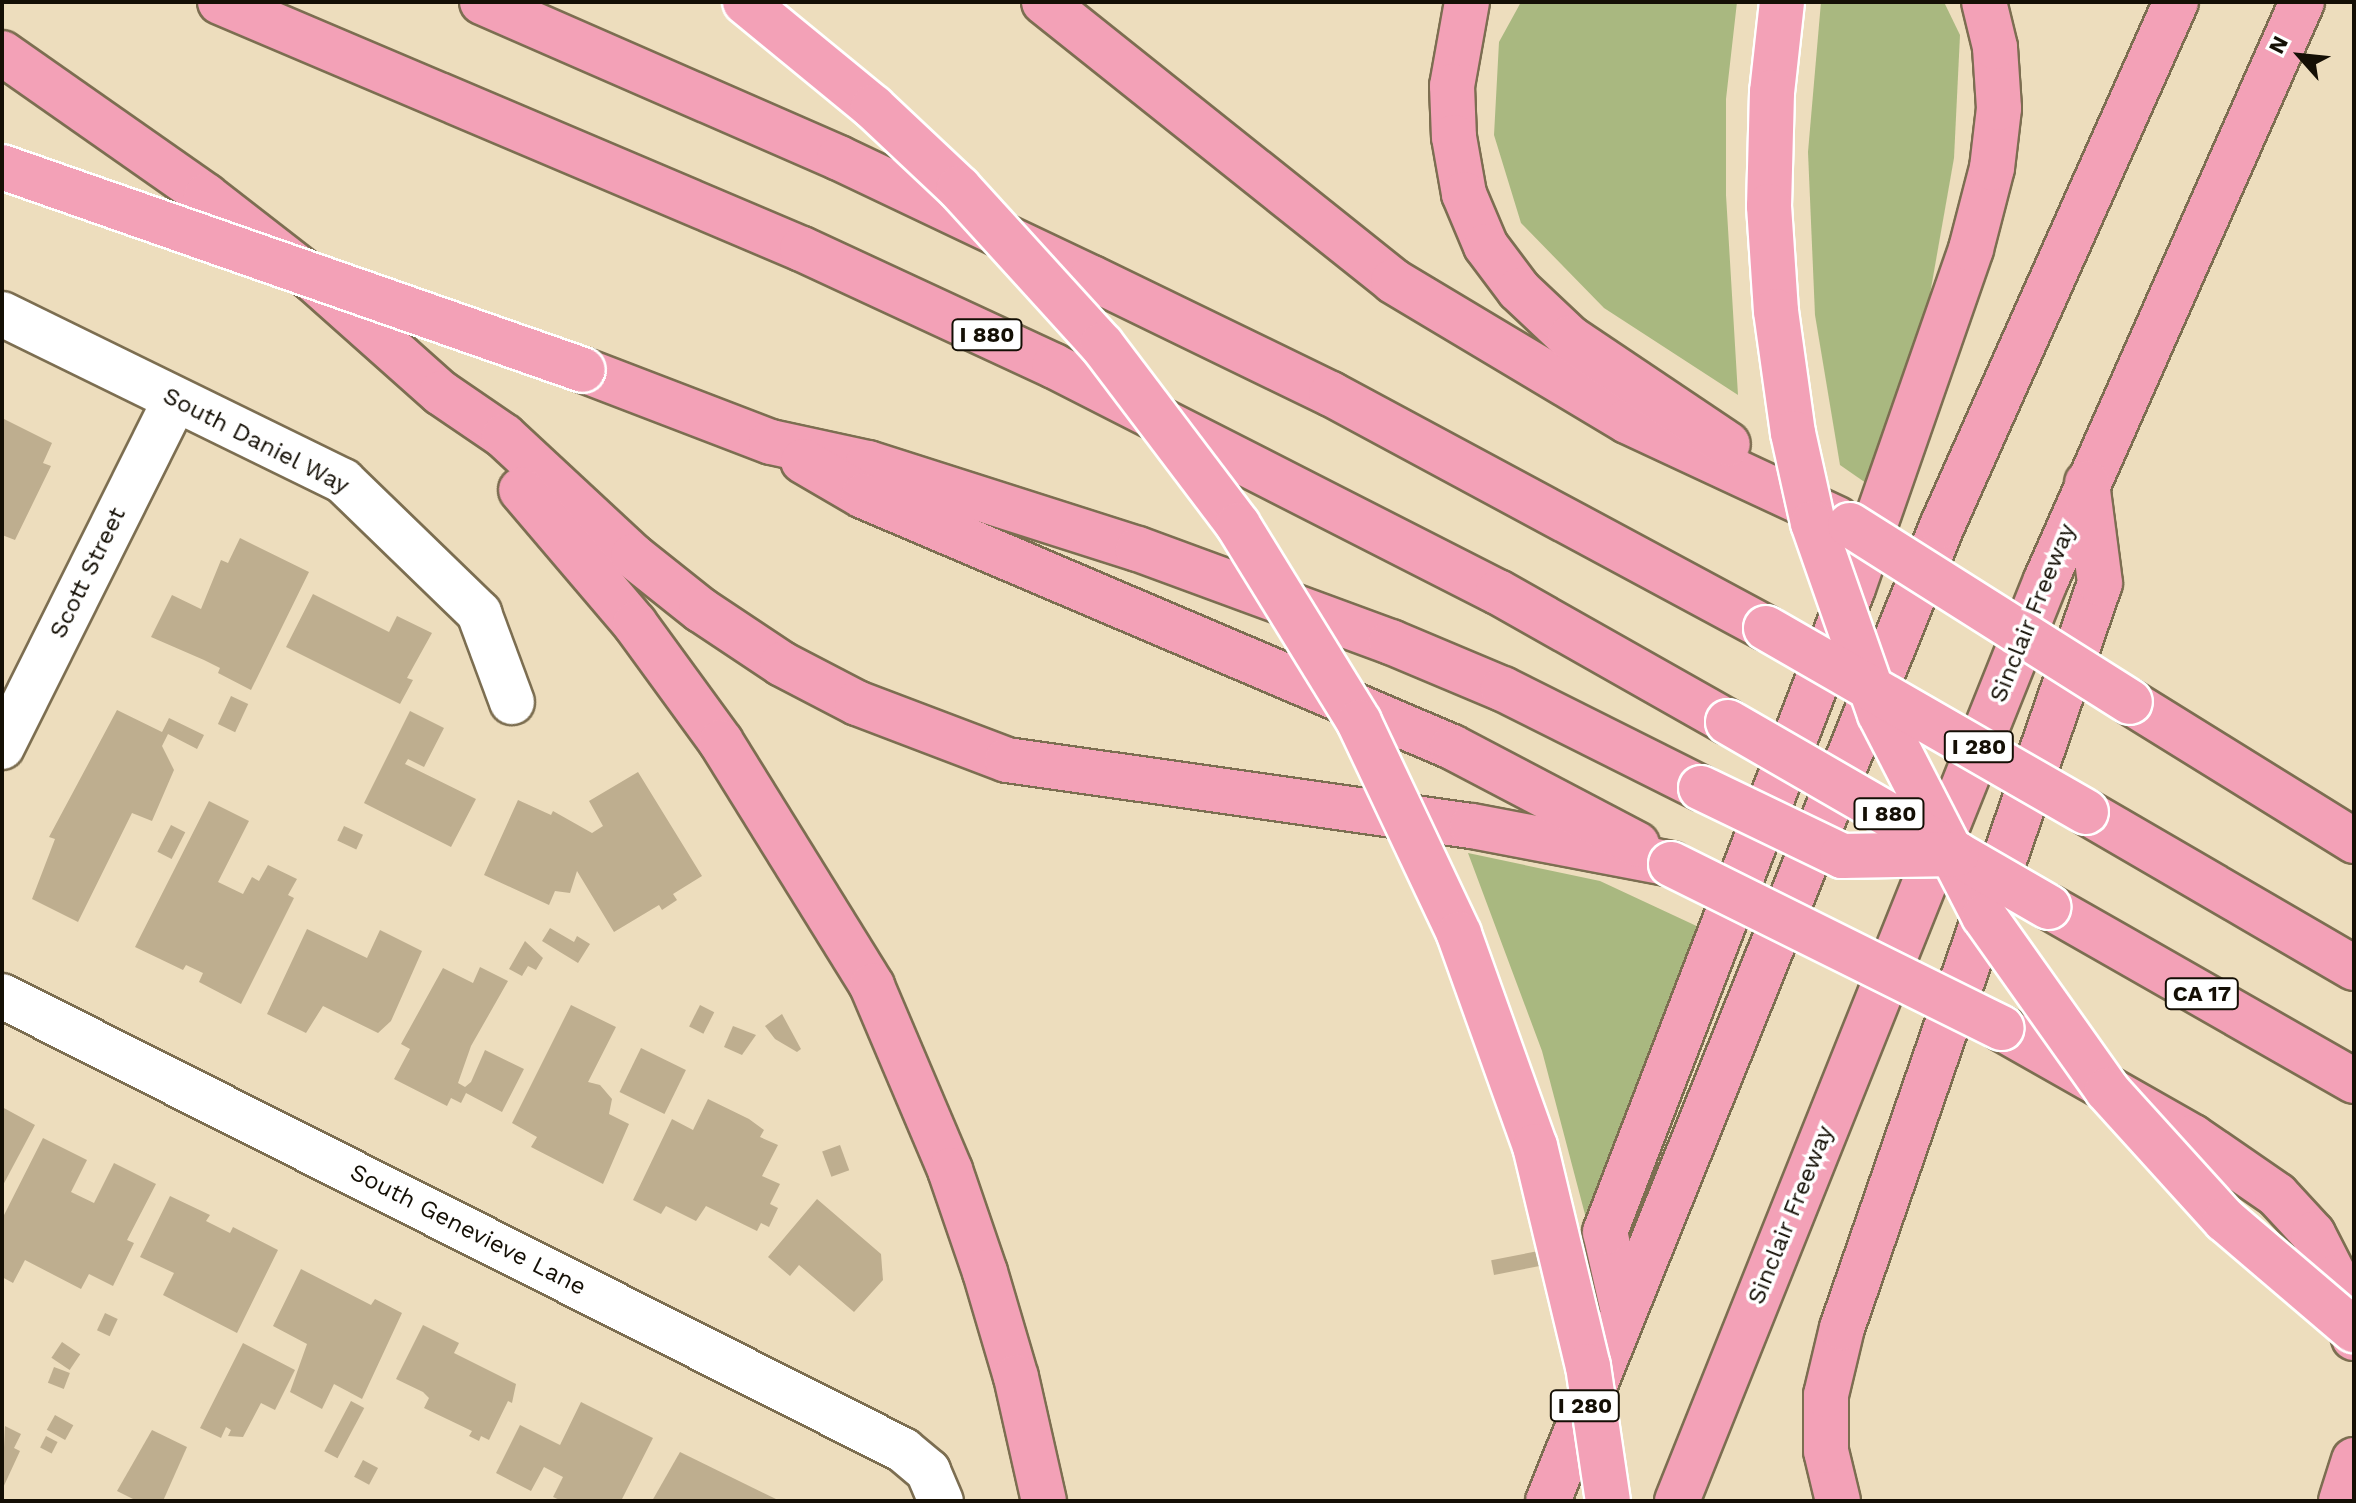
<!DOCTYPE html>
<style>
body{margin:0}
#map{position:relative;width:2356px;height:1503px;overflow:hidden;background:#edddbd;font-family:"Work Sans",sans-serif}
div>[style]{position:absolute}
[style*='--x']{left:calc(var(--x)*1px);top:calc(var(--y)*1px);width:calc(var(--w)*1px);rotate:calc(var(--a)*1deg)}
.green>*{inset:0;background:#a9b880}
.building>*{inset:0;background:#beae8f;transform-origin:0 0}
.roads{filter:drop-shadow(2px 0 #7c6e51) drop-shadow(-2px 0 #7c6e51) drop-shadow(0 2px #7c6e51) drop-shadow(0 -2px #7c6e51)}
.minor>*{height:44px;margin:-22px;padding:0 22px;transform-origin:22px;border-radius:22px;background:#fff}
.highway>*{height:44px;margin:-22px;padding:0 22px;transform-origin:22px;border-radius:22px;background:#f3a1b7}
.bridges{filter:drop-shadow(2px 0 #fff) drop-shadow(-2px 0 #fff) drop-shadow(0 2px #fff) drop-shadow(0 -2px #fff)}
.highway-bridge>*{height:44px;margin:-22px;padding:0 22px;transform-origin:22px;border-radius:22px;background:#f3a1b7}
span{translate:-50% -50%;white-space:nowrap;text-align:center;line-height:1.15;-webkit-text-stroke:7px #fff;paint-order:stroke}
.shield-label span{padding:2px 6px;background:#fff;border:2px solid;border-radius:6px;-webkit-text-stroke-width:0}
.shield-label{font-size:22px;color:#140f05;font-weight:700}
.street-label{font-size:24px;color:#140f05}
.frame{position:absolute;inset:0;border:4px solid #140f05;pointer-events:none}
.north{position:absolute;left:2260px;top:16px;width:80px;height:80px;-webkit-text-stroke:6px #fff;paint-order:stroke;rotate:297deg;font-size:22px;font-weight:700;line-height:32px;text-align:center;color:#140f05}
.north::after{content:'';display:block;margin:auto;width:28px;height:36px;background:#140f05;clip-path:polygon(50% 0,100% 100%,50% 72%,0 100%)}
</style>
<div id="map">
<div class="green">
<i style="clip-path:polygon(1521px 2px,1737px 2px,1726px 99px,1726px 195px,1738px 395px,1604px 308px,1521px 223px,1494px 135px,1499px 42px)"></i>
<i style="clip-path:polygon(1821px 2px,1944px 2px,1960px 35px,1954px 158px,1924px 328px,1876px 490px,1840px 465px,1815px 315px,1808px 152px)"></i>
<i style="clip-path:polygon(1468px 853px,1600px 881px,1703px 929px,1587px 1222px,1542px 1051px)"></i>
</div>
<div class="building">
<i style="clip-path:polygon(2px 418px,52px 443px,43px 463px,51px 466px,15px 540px,2px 535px)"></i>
<i style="clip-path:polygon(240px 538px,309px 572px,251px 690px,218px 673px,220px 668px,204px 660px,151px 637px,172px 595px,201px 609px,221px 560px,228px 563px)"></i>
<i style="clip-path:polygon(313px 594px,389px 632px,397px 616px,432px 633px,407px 678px,413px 680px,400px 704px,286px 647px)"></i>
<i style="left:231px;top:696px;width:19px;height:31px;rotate:25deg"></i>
<i style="clip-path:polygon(117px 710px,162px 732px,169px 718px,204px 735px,197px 749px,168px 734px,162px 746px,174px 770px,152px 821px,132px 813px,78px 922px,32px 899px,55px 839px,49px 837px)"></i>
<i style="clip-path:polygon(410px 711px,444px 728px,424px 767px,408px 759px,405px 764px,476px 799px,451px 847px,364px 803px)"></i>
<i style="clip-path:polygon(638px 772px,702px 876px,673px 894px,677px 900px,662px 910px,659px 905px,614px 932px,577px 871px,570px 893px,555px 891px,549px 905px,484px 875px,518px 800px,551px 815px,553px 811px,592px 833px,603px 826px,589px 801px)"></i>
<i style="clip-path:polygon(209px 801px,249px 821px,218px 882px,243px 894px,252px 877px,259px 881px,268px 865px,297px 879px,288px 895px,294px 898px,241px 1004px,199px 982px,203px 973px,186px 965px,183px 970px,135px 947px)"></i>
<i style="left:171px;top:825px;width:16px;height:30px;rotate:27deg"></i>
<i style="left:344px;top:826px;width:21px;height:16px;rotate:25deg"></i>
<i style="clip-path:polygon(550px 928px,574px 942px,577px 936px,590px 944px,578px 963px,542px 941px)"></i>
<i style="clip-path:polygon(307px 929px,367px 958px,380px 930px,422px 951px,391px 1021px,378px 1033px,323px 1006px,306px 1033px,267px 1014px)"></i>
<i style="clip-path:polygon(525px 941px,543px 958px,536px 970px,528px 966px,522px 976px,509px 969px)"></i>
<i style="clip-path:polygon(480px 967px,508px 981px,471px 1046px,458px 1083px,465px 1087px,471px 1082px,485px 1050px,524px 1069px,502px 1112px,466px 1093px,461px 1103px,451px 1098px,447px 1106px,394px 1079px,410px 1049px,401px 1044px,443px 968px,473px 983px)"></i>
<i style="clip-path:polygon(571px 1005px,616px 1027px,588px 1082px,600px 1085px,612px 1099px,609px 1114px,629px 1124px,603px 1184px,531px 1147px,537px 1137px,512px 1123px)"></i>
<i style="left:700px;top:1005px;width:16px;height:24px;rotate:27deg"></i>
<i style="clip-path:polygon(782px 1014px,801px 1049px,797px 1052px,775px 1039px,765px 1026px)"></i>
<i style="clip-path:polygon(733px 1026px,756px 1035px,742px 1055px,724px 1047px)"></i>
<i style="left:641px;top:1048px;width:50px;height:49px;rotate:26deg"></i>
<i style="clip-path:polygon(708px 1099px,749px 1119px,764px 1130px,760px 1137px,778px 1145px,762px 1176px,780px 1184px,770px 1204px,778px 1208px,769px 1227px,761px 1223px,757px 1231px,706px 1206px,696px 1221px,666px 1206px,661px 1214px,633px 1200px,672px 1119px,693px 1130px)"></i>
<i style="clip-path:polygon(2px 1107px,35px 1125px,2px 1187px)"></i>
<i style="clip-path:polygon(43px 1138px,87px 1160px,71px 1192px,94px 1203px,114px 1163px,156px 1184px,127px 1240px,134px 1243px,113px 1286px,89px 1274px,81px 1289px,25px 1260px,13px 1283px,2px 1277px,2px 1219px)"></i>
<i style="left:840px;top:1145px;width:27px;height:19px;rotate:70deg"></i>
<i style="clip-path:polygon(170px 1196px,210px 1215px,206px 1221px,230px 1233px,233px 1227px,278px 1250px,237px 1333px,163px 1295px,174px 1273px,140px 1257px)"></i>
<i style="clip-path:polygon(817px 1199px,881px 1254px,883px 1280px,854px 1312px,799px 1265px,790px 1276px,768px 1257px)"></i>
<i style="left:1554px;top:1248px;width:15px;height:64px;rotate:79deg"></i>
<i style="clip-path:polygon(301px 1269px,371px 1305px,375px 1299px,402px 1313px,362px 1399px,334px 1384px,322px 1409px,290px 1392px,307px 1344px,273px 1326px)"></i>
<i style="left:105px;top:1313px;width:14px;height:19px;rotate:25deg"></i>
<i style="clip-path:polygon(423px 1325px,459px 1343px,454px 1353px,516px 1384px,512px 1403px,508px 1401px,489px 1440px,481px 1436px,479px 1441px,469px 1436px,472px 1431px,424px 1408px,429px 1398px,423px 1392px,396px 1379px)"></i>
<i style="left:62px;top:1342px;width:22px;height:19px;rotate:34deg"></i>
<i style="clip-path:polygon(243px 1343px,295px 1370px,275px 1410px,261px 1403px,243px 1437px,228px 1436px,231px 1430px,226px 1427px,221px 1438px,200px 1428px)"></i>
<i style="left:54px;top:1367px;width:17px;height:17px;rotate:21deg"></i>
<i style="left:351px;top:1401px;width:15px;height:57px;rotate:28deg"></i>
<i style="clip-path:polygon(581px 1402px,653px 1438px,621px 1501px,562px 1501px,553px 1497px,563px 1477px,544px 1467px,531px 1491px,496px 1473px,520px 1425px,560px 1445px)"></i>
<i style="left:55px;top:1415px;width:21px;height:17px;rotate:29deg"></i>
<i style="clip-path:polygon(5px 1426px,21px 1434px,14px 1448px,20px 1451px,2px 1490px)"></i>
<i style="clip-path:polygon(152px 1430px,187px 1447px,163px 1501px,137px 1501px,117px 1491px)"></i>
<i style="left:46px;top:1436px;width:13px;height:13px;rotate:27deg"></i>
<i style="clip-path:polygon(680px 1452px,776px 1499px,775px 1501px,652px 1501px)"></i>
<i style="left:363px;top:1460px;width:17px;height:19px;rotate:28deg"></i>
</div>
<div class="roads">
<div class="minor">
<i style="--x:2;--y:314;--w:380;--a:26.1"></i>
<i style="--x:343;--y:481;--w:190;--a:44.1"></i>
<i style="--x:479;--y:613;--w:95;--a:69.7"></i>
<i style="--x:2;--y:747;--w:388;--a:-63.5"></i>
<i style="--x:2;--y:996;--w:1009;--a:26.74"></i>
<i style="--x:903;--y:1450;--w:33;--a:40"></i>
<i style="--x:928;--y:1471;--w:33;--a:67"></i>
</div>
<div class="highway">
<i style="--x:220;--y:2;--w:632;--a:23"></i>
<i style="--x:802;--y:249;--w:278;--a:24.9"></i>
<i style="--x:1054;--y:366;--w:498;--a:27"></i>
<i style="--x:1498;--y:592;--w:264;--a:29.5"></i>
<i style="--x:482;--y:2;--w:390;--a:23.6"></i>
<i style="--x:839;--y:158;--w:280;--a:25.4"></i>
<i style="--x:1092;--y:278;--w:266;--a:25.9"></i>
<i style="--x:1331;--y:394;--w:494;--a:28.3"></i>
<i style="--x:1044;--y:2;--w:447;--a:38.6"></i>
<i style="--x:1393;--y:281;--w:273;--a:30.9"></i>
<i style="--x:1627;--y:421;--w:232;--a:25"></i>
<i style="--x:1467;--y:2;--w:85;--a:100.1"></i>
<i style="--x:1452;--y:86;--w:51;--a:87.8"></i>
<i style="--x:1454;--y:137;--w:58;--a:80"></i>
<i style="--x:1464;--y:194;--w:56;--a:67.1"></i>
<i style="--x:1486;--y:246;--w:55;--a:53.1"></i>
<i style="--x:1519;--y:290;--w:70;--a:43.3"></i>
<i style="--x:1570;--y:338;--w:190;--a:33.9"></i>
<i style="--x:2;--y:53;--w:249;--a:35"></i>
<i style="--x:206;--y:196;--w:137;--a:37.9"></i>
<i style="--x:314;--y:280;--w:170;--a:41.7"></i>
<i style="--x:441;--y:393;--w:76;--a:34.3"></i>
<i style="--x:504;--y:436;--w:176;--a:42.9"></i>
<i style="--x:633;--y:556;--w:87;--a:38.5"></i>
<i style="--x:701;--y:610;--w:97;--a:33.7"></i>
<i style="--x:782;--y:664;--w:85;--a:27.5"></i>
<i style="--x:857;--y:703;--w:160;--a:20.8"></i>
<i style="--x:1007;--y:760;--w:470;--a:8.1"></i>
<i style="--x:1472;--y:826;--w:203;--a:10.8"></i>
<i style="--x:583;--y:370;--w:201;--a:21"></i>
<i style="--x:771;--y:442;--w:99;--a:12.2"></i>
<i style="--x:868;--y:463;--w:283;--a:17.7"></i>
<i style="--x:1138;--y:549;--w:270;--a:20.2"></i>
<i style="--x:1391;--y:642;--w:121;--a:22.8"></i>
<i style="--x:1503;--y:689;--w:221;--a:26.6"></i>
<i style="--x:803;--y:461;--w:69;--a:30.3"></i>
<i style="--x:863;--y:496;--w:640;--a:23.08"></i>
<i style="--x:1452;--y:747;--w:209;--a:27.7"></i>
<i style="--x:521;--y:490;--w:176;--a:49.6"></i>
<i style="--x:635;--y:624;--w:146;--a:53.9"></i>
<i style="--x:721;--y:742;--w:287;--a:58.2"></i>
<i style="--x:872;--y:986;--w:200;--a:67"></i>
<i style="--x:950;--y:1170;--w:108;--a:71.1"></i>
<i style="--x:985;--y:1272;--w:109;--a:73.6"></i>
<i style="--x:1016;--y:1377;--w:127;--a:77.3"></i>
<i style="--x:2130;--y:702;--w:264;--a:31.8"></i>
<i style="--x:2086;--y:812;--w:310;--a:30.2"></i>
<i style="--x:2049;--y:907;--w:351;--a:29.7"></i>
<i style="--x:2001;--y:1028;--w:221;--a:29.6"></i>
<i style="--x:2193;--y:1137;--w:102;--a:34.6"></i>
<i style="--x:2277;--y:1195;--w:53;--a:47.3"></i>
<i style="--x:2313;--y:1234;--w:48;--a:62.9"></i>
<i style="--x:2335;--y:1277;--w:64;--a:72.7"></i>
<i style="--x:1623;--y:1311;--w:81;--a:-102.8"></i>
<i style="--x:1605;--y:1232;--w:690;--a:-68.94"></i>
<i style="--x:1853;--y:588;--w:359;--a:-70.8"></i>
<i style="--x:1971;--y:249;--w:84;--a:-75.5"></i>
<i style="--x:1992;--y:168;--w:60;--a:-83.3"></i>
<i style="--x:1999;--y:108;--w:61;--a:-93.8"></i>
<i style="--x:1995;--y:47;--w:46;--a:-103.7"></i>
<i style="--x:1548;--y:1501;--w:1052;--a:-68"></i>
<i style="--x:1942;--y:526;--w:574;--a:-65.94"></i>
<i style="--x:1677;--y:1501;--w:992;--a:-68.17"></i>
<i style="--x:2046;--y:580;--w:632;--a:-66.11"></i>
<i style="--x:1838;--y:1501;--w:51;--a:-103.5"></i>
<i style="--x:1826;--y:1451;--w:56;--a:-90"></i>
<i style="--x:1826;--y:1395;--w:69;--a:-76.6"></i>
<i style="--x:1842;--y:1328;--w:788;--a:-70.9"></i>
<i style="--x:2100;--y:583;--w:101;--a:-97.4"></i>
<i style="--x:2341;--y:1501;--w:43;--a:-72.4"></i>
</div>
</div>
<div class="bridges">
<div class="highway-bridge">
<i style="--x:745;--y:2;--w:166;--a:39.4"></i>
<i style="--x:873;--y:107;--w:118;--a:43.3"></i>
<i style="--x:959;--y:188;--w:212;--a:47.7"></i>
<i style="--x:1102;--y:345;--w:226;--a:52.9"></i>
<i style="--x:1238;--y:525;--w:231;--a:58.4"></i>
<i style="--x:1359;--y:722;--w:234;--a:64.7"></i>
<i style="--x:1459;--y:934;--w:225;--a:70.3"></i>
<i style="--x:1535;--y:1146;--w:226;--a:76.5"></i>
<i style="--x:1588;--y:1366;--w:136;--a:81.6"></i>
<i style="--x:1782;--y:2;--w:91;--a:96.3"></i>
<i style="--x:1772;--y:92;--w:114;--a:91.5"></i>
<i style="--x:1769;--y:206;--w:105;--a:86.2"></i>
<i style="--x:1776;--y:311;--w:123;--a:82.1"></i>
<i style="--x:1793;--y:433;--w:92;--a:77.5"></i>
<i style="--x:1813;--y:523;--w:202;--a:70.7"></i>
<i style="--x:1880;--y:714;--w:227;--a:62.8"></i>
<i style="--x:1984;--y:916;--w:213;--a:54.7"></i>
<i style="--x:2107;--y:1090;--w:176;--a:47.8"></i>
<i style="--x:2225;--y:1220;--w:170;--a:40.5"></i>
<i style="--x:2;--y:167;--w:615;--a:19.26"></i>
<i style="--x:1850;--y:525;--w:331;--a:32.3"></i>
<i style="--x:1766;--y:628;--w:369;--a:29.9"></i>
<i style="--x:1728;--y:722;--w:370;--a:30"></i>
<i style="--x:1701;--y:788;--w:157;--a:25.7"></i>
<i style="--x:1842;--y:856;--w:115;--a:-1"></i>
<i style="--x:1671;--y:864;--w:369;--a:26.4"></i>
</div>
</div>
<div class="shield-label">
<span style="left:987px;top:335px">I 880</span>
<span style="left:1979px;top:747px">I 280</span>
<span style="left:1889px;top:814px">I 880</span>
<span style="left:2202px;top:994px">CA 17</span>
<span style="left:1585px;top:1406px">I 280</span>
</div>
<div class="street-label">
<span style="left:256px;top:441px;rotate:27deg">South Daniel Way</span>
<span style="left:88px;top:573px;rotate:-64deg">Scott Street</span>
<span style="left:2033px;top:613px;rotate:-68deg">Sinclair Freeway</span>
<span style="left:1791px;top:1215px;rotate:-68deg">Sinclair Freeway</span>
<span style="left:468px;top:1230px;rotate:27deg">South Genevieve Lane</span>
</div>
<div class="frame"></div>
<div class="north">N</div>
</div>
